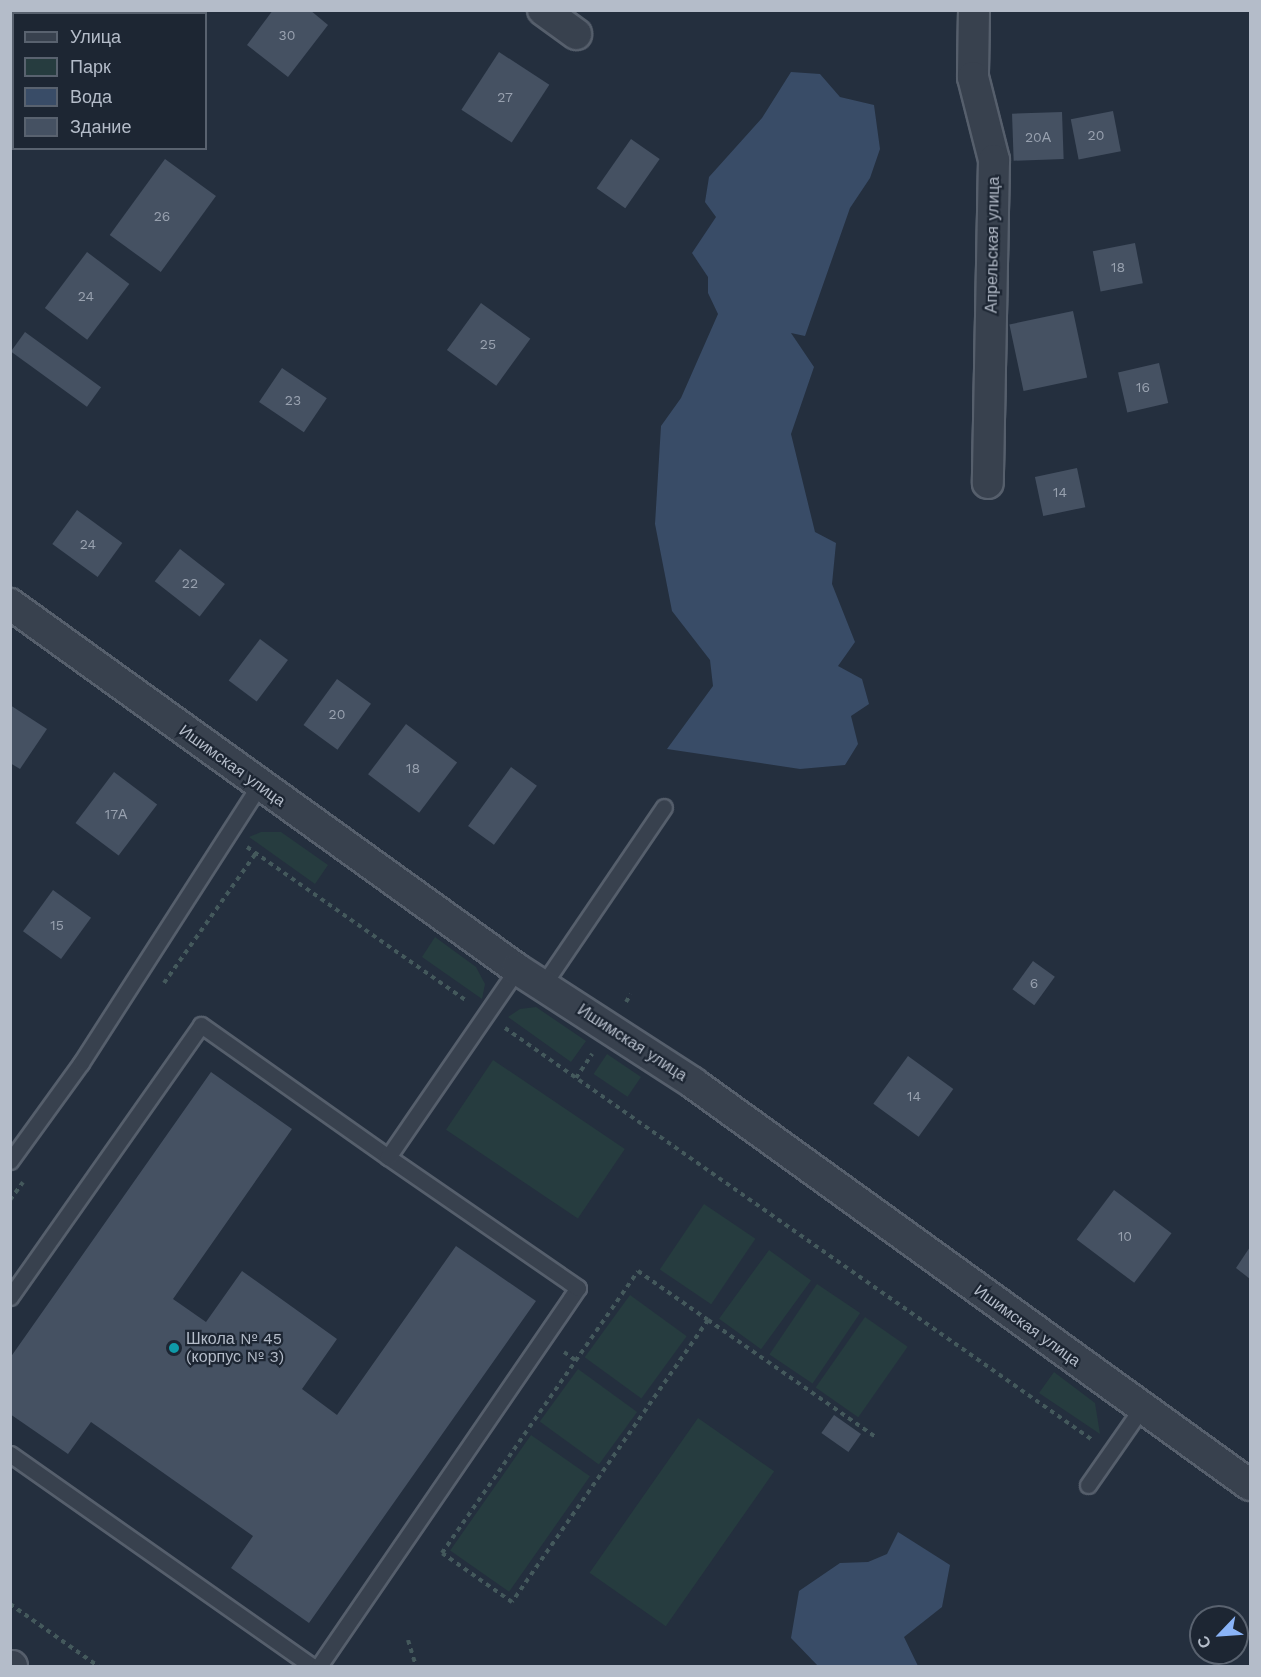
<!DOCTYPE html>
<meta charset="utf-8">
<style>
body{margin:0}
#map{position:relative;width:1261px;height:1677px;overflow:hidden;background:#242f3e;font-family:"Work Sans",sans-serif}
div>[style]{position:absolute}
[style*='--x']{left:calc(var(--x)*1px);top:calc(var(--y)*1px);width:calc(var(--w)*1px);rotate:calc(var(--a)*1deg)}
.green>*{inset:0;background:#263c3f;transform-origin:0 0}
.water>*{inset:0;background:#394c67}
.building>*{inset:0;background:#455162;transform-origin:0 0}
.path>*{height:4px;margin-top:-2px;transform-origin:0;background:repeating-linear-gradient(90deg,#44595c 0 4.5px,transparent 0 9px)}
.roads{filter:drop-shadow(2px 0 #565f6c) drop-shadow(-2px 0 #565f6c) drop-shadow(0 2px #565f6c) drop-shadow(0 -2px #565f6c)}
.lane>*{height:15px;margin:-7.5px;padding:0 7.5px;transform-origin:7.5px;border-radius:7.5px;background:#38414e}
.street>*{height:30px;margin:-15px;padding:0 15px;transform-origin:15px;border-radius:15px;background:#38414e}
.dots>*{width:16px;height:16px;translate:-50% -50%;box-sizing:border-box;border:3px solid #1d2633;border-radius:50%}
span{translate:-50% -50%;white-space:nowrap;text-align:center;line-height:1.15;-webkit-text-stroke:4.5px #1d2633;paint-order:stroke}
.number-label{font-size:14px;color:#98a1af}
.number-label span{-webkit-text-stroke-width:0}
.street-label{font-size:16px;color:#b4bcc9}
.poi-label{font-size:16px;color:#b4bcc9}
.left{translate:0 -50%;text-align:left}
.frame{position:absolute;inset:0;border:12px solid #b4bcc9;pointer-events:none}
.legend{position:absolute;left:12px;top:12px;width:195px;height:138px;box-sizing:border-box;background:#1d2633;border:2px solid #59626f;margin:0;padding:8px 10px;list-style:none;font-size:18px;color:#b4bcc9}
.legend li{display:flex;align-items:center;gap:12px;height:30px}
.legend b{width:30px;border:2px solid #59626f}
.north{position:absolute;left:1189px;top:1605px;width:60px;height:60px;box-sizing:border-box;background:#1d2633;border:2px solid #59626f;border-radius:50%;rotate:245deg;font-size:16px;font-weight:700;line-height:24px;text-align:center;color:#b4bcc9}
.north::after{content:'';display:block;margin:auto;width:21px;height:27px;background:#8ab4f8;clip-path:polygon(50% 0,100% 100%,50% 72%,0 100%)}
</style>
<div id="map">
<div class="green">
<i style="clip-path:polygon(261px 832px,281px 832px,328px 865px,315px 884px,249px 837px)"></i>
<i style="clip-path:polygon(435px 937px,476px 967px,485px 984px,482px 999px,422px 957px)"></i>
<i style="clip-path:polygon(536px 1007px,586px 1041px,571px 1062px,508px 1017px,520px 1009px)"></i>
<i style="left:607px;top:1054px;width:41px;height:24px;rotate:34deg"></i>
<i style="left:493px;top:1060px;width:159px;height:84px;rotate:34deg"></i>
<i style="left:704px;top:1204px;width:62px;height:79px;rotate:34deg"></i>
<i style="left:769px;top:1250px;width:52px;height:85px;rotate:36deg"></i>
<i style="left:817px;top:1284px;width:52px;height:85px;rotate:34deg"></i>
<i style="left:630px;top:1295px;width:70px;height:77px;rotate:36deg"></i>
<i style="left:865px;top:1317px;width:52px;height:86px;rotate:35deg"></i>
<i style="left:578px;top:1369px;width:73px;height:65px;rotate:36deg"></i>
<i style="clip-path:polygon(1054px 1372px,1095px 1403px,1100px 1434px,1039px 1393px)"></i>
<i style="left:698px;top:1418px;width:93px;height:189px;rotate:35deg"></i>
<i style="left:531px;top:1435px;width:72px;height:141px;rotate:35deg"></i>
</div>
<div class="water">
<i style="clip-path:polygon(791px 72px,820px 74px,840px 97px,874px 105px,880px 149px,870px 178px,850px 208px,805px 336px,791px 333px,814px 367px,791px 434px,815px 532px,836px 543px,832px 584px,855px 642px,838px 666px,862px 679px,869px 704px,851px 716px,858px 744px,845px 765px,800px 769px,667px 749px,713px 686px,710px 660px,672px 611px,655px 524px,661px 426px,681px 398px,718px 314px,708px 293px,708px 277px,692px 253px,716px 217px,705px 202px,709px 177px,762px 118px)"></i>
<i style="clip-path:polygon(898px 1532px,950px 1565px,942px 1607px,904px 1637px,918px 1666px,818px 1666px,791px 1638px,799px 1591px,840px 1563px,868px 1562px,887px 1554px)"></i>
</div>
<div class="building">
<i style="clip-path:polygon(273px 10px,310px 10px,328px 25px,288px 77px,247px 45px)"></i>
<i style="left:499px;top:52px;width:60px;height:69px;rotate:33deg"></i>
<i style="left:1113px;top:111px;width:41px;height:43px;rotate:79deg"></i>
<i style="left:1062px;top:112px;width:47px;height:50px;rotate:88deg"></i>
<i style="left:631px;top:139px;width:35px;height:60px;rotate:35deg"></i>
<i style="left:165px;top:159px;width:63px;height:94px;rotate:36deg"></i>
<i style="left:1135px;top:243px;width:41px;height:43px;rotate:79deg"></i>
<i style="left:87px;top:252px;width:53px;height:70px;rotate:37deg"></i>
<i style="left:481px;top:303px;width:61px;height:58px;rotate:36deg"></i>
<i style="left:1073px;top:311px;width:68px;height:65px;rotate:78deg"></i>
<i style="left:25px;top:332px;width:94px;height:24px;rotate:36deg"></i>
<i style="left:1159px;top:363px;width:41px;height:42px;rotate:77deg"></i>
<i style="left:282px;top:368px;width:54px;height:41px;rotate:34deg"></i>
<i style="left:1077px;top:468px;width:40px;height:43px;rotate:78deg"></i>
<i style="left:77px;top:510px;width:56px;height:42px;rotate:36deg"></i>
<i style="left:180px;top:549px;width:57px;height:41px;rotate:38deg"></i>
<i style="left:260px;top:639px;width:35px;height:52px;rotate:37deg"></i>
<i style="left:337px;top:679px;width:42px;height:57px;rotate:36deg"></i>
<i style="clip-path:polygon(10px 705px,47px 729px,20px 769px,10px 763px)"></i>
<i style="left:406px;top:724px;width:64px;height:63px;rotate:37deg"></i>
<i style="left:511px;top:767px;width:32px;height:73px;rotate:36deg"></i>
<i style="left:114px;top:772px;width:54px;height:64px;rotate:37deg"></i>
<i style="left:53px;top:890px;width:47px;height:51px;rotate:36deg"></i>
<i style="left:1033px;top:961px;width:27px;height:35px;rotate:36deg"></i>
<i style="left:908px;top:1056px;width:56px;height:59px;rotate:36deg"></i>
<i style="clip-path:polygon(211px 1072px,292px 1129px,173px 1299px,206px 1322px,242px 1271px,337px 1339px,302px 1389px,337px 1415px,456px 1246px,536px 1301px,309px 1623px,231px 1568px,253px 1536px,91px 1422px,68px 1454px,10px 1414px,10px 1358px)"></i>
<i style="left:1114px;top:1190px;width:72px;height:62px;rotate:37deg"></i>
<i style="clip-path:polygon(1250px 1247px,1250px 1279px,1236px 1268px)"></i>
<i style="left:834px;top:1415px;width:33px;height:22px;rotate:35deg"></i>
</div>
<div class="path">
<i style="--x:247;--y:847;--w:269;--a:35"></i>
<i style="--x:164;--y:983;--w:159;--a:-54.7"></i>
<i style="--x:626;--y:1002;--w:9;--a:-58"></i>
<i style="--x:505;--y:1028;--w:716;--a:35.04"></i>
<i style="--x:576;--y:1078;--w:29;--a:-56"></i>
<i style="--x:10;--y:1200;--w:22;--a:-54"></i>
<i style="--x:708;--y:1320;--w:343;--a:124.8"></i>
<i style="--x:512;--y:1602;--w:85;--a:-145"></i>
<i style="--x:442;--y:1553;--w:343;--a:-55.2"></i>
<i style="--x:638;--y:1271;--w:85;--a:35"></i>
<i style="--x:708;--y:1320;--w:205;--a:34.9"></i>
<i style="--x:564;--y:1352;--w:14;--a:36"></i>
<i style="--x:10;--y:1604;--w:108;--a:35.2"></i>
<i style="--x:408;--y:1640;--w:27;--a:73"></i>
</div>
<div class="roads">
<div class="lane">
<i style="--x:543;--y:985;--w:215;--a:-55.8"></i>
<i style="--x:10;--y:1161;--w:121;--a:-54.1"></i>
<i style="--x:81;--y:1063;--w:329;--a:-57.3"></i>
<i style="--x:10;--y:1297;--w:332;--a:-54.9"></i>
<i style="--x:201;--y:1025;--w:229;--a:35.2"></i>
<i style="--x:10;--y:1454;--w:369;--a:35.1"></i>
<i style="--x:1088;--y:1485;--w:93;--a:-55.1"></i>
<i style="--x:319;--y:1666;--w:458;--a:-55.6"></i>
<i style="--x:578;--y:1288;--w:231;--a:-145.4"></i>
<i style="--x:388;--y:1157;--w:228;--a:-55.5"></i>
</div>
<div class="street">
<i style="--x:543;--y:10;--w:41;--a:36"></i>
<i style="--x:974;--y:10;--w:67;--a:90.9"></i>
<i style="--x:973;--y:77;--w:86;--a:75.8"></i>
<i style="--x:994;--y:160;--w:323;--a:91.1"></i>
<i style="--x:92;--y:14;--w:4;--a:-63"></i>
<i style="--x:10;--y:131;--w:6;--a:-45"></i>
<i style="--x:10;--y:604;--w:625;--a:35.75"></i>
<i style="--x:517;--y:969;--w:210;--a:32.9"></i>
<i style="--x:693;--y:1083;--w:687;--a:35.82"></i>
<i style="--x:10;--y:1666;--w:2;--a:0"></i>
</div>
</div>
<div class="dots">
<i style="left:174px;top:1348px;background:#0f9aa8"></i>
</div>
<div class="number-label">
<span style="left:287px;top:35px">30</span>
<span style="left:505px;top:97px">27</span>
<span style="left:1096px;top:135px">20</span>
<span style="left:1038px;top:137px">20А</span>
<span style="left:162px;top:216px">26</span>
<span style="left:1118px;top:267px">18</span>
<span style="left:86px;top:296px">24</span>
<span style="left:488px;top:344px">25</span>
<span style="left:1143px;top:387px">16</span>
<span style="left:293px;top:400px">23</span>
<span style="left:1060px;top:492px">14</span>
<span style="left:88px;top:544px">24</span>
<span style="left:190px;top:583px">22</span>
<span style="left:337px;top:714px">20</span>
<span style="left:413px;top:768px">18</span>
<span style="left:116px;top:814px">17А</span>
<span style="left:57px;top:925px">15</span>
<span style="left:1034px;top:983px">6</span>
<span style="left:914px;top:1096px">14</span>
<span style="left:1125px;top:1236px">10</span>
</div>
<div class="street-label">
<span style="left:993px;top:245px;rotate:-89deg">Апрельская улица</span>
<span style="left:232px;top:766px;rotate:36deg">Ишимская улица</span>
<span style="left:632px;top:1043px;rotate:33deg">Ишимская улица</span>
<span style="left:1027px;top:1326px;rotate:36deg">Ишимская улица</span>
</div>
<div class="poi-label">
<span class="left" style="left:186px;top:1348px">Школа № 45<br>(корпус № 3)</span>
</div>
<div class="frame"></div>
<ul class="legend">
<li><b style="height:8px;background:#38414e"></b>Улица</li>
<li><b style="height:16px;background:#263c3f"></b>Парк</li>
<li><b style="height:16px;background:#394c67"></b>Вода</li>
<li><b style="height:16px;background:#455162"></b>Здание</li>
</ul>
<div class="north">С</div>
</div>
